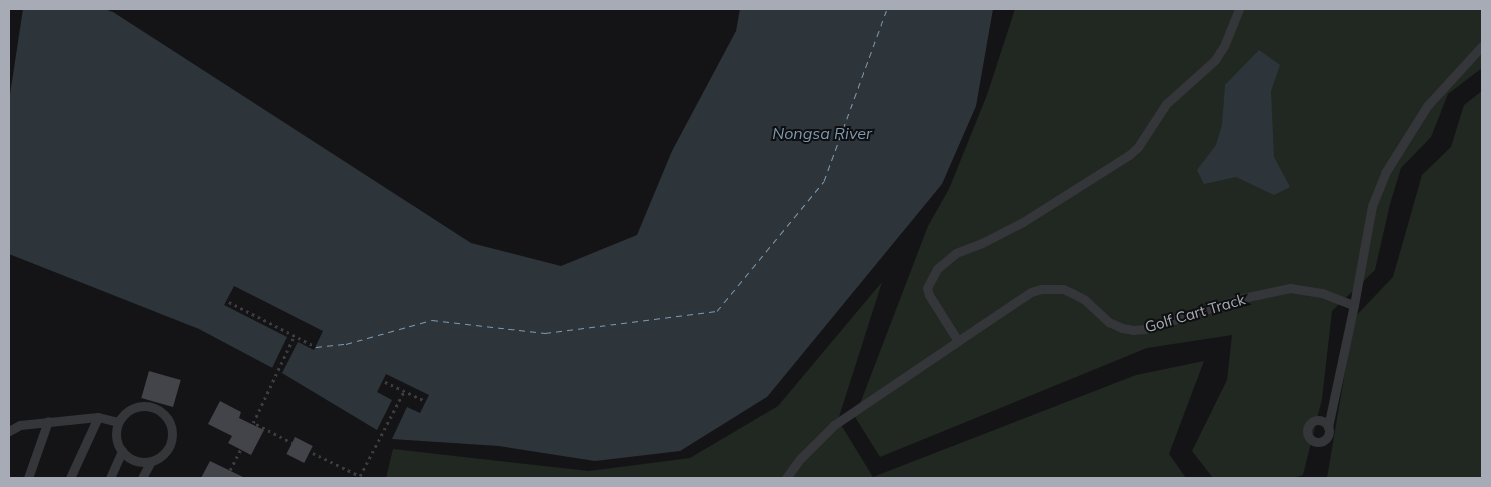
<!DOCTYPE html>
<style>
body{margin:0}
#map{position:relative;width:1491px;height:487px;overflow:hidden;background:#141416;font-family:Mulish,sans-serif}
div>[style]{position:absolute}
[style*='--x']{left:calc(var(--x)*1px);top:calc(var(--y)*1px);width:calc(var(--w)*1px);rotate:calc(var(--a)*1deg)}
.green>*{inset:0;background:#202821}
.water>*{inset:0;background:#2d353b}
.pier>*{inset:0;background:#141416}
.ferry>*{height:1px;margin-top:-0.5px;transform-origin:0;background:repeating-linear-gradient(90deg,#7f99af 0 6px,transparent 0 11px)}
.building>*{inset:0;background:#434449;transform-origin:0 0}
.path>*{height:2.5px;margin-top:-1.25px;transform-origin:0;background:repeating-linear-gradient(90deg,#3b3d41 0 2.5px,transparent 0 6.5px)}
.service>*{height:9px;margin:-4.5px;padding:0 4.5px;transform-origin:4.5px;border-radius:4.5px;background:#35363a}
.service>.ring{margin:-4.5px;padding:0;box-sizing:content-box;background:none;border:9px solid #35363a;border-radius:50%}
span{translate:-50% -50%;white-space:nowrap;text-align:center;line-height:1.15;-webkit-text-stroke:4px #0f0f11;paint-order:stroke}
.street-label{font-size:15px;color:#a6abb5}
.water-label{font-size:16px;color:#7f99af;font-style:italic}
.frame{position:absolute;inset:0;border:10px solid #a6abb5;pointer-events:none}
</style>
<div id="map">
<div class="green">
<i style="clip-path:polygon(1015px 9px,1482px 9px,1482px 68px,1448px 94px,1431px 137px,1401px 168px,1390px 204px,1375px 270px,1332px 311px,1322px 399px,1303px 475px,1293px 478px,1213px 478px,1192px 451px,1227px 380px,1232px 335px,1147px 348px,880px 457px,855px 417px,928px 226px,949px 189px,987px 95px)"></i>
<i style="clip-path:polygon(1482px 91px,1482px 478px,1327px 478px,1354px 318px,1393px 277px,1422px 175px,1451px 147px,1464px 105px)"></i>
<i style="clip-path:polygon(882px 282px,838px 420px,873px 477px,1136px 375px,1204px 361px,1169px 454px,1186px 478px,386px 478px,393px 449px,589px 471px,690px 458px,778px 406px)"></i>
</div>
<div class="water">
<i style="clip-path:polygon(9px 9px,104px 9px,113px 12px,471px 243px,561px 266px,637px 235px,672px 151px,736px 31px,740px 9px,993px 9px,976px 106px,942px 184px,767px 397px,680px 451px,595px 461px,499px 446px,392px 439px,282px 373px,199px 329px,9px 254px)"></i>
<i style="clip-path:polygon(1259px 50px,1280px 65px,1271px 91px,1274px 157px,1290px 187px,1274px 195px,1236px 177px,1204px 184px,1197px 170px,1216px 145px,1222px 125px,1225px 85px)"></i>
</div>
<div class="pier">
<i style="clip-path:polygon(9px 9px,23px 9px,9px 101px)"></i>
<i style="clip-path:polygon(234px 286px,323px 331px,314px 350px,298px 342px,282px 373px,272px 368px,287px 337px,224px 305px)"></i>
<i style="clip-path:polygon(386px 374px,429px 395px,420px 413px,407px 407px,392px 439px,376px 432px,392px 400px,377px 392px)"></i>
</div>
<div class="ferry">
<i style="--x:316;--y:347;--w:30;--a:-6"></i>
<i style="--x:346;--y:344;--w:89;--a:-15.6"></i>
<i style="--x:432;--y:320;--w:114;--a:6.6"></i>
<i style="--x:545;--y:333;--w:173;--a:-7.3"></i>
<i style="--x:717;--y:311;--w:168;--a:-50.5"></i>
<i style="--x:824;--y:181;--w:183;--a:-69.9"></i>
</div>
<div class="building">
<i style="left:149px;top:371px;width:33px;height:28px;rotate:16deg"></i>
<i style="clip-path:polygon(220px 401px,241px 412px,239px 418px,264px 430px,251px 455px,228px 443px,232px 436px,208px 424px)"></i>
<i style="left:295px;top:437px;width:20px;height:19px;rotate:27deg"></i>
<i style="clip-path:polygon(210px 461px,245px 478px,201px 478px)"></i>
</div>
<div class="path">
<i style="--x:229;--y:302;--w:98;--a:27.3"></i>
<i style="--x:385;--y:382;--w:42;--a:25.3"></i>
<i style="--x:293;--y:444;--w:45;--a:-152.3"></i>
<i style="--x:253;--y:423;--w:96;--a:-64.8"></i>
<i style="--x:313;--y:453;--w:52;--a:26.1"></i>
<i style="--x:360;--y:476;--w:96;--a:-62.6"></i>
<i style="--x:230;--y:470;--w:25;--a:-63"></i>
</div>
<div class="service">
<i style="--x:1239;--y:9;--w:40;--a:112"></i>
<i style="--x:1224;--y:46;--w:17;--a:123"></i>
<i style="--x:1215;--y:60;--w:66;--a:138.1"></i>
<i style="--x:1166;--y:104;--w:51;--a:123.1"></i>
<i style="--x:1138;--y:147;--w:12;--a:138"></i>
<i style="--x:1129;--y:155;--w:125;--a:147.7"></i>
<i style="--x:1023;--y:222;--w:46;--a:152.9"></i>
<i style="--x:982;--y:243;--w:28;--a:159"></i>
<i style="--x:956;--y:253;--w:25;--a:140"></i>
<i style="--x:937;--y:269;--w:21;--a:118"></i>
<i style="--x:927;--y:288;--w:7;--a:74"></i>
<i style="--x:929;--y:295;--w:54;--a:57.8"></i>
<i style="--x:958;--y:341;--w:88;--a:-33.9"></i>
<i style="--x:1031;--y:292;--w:10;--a:-17"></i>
<i style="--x:1041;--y:289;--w:22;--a:0"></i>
<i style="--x:1063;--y:289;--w:10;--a:24"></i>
<i style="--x:1072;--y:293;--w:15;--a:28"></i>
<i style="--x:1085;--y:300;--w:33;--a:43"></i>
<i style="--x:1109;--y:322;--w:14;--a:25"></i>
<i style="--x:1122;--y:328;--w:11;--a:10"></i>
<i style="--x:1133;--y:330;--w:12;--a:-5"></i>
<i style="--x:1145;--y:329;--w:103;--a:-17.6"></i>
<i style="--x:1243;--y:298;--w:48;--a:-12"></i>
<i style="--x:1290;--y:288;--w:32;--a:9"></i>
<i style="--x:1322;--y:293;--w:34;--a:21"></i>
<i style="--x:1354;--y:305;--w:101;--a:-79.7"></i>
<i style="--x:1372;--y:206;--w:35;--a:-68"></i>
<i style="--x:1385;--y:173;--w:79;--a:-57.9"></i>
<i style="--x:1427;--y:106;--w:81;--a:-47.5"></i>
<i class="ring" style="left:116px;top:406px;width:47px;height:47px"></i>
<i class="ring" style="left:1307px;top:420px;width:13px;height:13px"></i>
<i style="--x:1328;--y:427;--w:125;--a:-78"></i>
<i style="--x:9;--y:431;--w:13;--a:-29"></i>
<i style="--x:20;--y:425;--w:78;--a:-5.9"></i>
<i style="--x:98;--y:417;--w:21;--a:14"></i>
<i style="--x:28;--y:478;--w:60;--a:-70.7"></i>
<i style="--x:70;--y:478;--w:67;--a:-65.3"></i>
<i style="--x:110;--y:478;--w:30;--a:-66"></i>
<i style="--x:142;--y:478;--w:19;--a:-62"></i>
<i style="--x:786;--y:478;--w:24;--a:-54"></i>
<i style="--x:800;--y:459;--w:48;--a:-45"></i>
<i style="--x:834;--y:425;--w:150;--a:-34.1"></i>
</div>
<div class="street-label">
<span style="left:1195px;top:313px;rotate:-16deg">Golf Cart Track</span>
</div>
<div class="water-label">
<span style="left:822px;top:133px">Nongsa River</span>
</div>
<div class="frame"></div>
</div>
